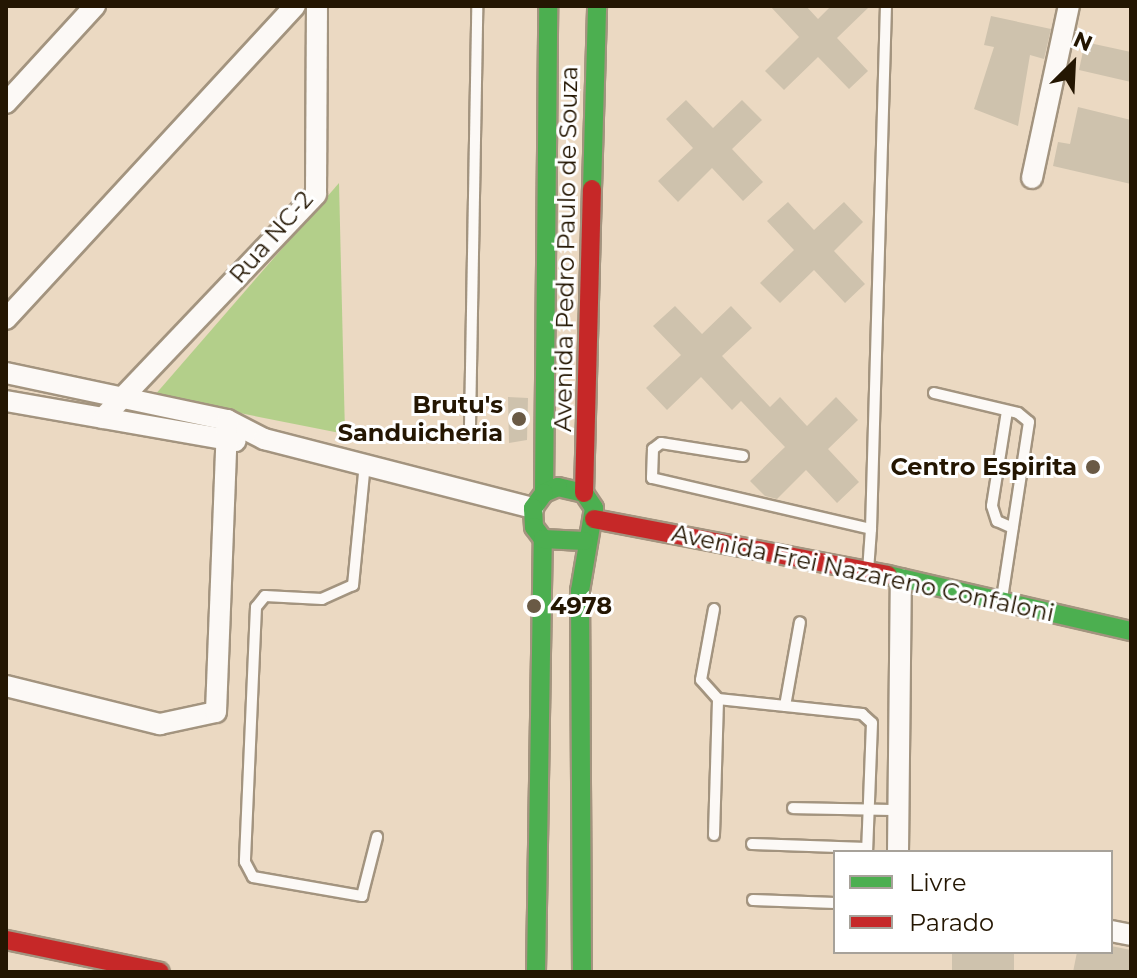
<!DOCTYPE html>
<style>
body{margin:0}
#map{position:relative;width:1137px;height:978px;overflow:hidden;background:#ebd9c2;font-family:Montserrat,sans-serif}
div>[style]{position:absolute}
[style*='--x']{left:calc(var(--x)*1px);top:calc(var(--y)*1px);width:calc(var(--w)*1px);rotate:calc(var(--a)*1deg)}
.green>*{inset:0;background:#b3cf8a}
.building>*{inset:0;background:#cec2ad;transform-origin:0 0}
.roads{filter:drop-shadow(2px 0 #a3947f) drop-shadow(-2px 0 #a3947f) drop-shadow(0 2px #a3947f) drop-shadow(0 -2px #a3947f)}
.lane>*{height:10px;margin:-5px;padding:0 5px;transform-origin:5px;border-radius:5px;background:#fcf9f6}
.street>*{height:20px;margin:-10px;padding:0 10px;transform-origin:10px;border-radius:10px;background:#fcf9f6}
.fast>*{height:18px;margin:-9px;padding:0 9px;transform-origin:9px;border-radius:9px;background:#4caf50}
.jam>*{height:18px;margin:-9px;padding:0 9px;transform-origin:9px;border-radius:9px;background:#c62828}
.dots>*{width:22px;height:22px;translate:-50% -50%;box-sizing:border-box;border:4px solid #fff;border-radius:50%}
span{translate:-50% -50%;white-space:nowrap;text-align:center;line-height:1.15;-webkit-text-stroke:6px #fff;paint-order:stroke}
.street-label{font-size:24px;color:#241602}
.poi-label{font-size:24px;color:#241602;font-weight:700}
.right{translate:-100% -50%;text-align:right}
.left{translate:0 -50%;text-align:left}
.frame{position:absolute;inset:0;border:8px solid #241602;pointer-events:none}
.legend{position:absolute;left:833px;top:850px;width:280px;height:104px;box-sizing:border-box;background:#fff;border:2px solid #a7a29a;margin:0;padding:10px 14px;list-style:none;font-size:24px;color:#241602}
.legend li{display:flex;align-items:center;gap:16px;height:40px}
.legend b{width:40px;border:2px solid #a7a29a}
.north{position:absolute;left:1033px;top:24px;width:80px;height:80px;-webkit-text-stroke:6px #fff;paint-order:stroke;rotate:24deg;font-size:22px;font-weight:700;line-height:32px;text-align:center;color:#241602}
.north::after{content:'';display:block;margin:auto;width:28px;height:36px;background:#241602;clip-path:polygon(50% 0,100% 100%,50% 72%,0 100%)}
</style>
<div id="map">
<div class="green">
<i style="clip-path:polygon(339px 183px,345px 434px,154px 396px)"></i>
</div>
<div class="building">
<i style="clip-path:polygon(770px 6px,806px 6px,818px 19px,831px 6px,870px 6px,837px 38px,868px 71px,849px 89px,818px 57px,784px 90px,765px 71px,799px 37px)"></i>
<i style="clip-path:polygon(991px 16px,1051px 29px,1044px 59px,1030px 55px,1018px 126px,974px 109px,994px 47px,984px 45px)"></i>
<i style="clip-path:polygon(1085px 42px,1131px 52px,1131px 82px,1079px 70px)"></i>
<i style="clip-path:polygon(686px 100px,713px 128px,742px 100px,762px 120px,732px 149px,763px 182px,743px 201px,712px 168px,678px 202px,658px 181px,693px 148px,666px 119px)"></i>
<i style="clip-path:polygon(1078px 107px,1131px 120px,1131px 184px,1053px 166px,1058px 142px,1070px 144px)"></i>
<i style="clip-path:polygon(788px 202px,814px 230px,844px 202px,863px 222px,834px 251px,865px 284px,845px 303px,814px 270px,780px 303px,760px 283px,794px 250px,767px 221px)"></i>
<i style="clip-path:polygon(675px 306px,702px 334px,731px 306px,752px 328px,722px 356px,770px 407px,780px 397px,807px 426px,836px 397px,858px 420px,828px 449px,859px 482px,837px 503px,806px 470px,777px 499px,765px 496px,750px 481px,785px 447px,741px 401px,732px 410px,701px 377px,667px 410px,646px 388px,681px 355px,653px 326px)"></i>
<i style="clip-path:polygon(508px 397px,528px 398px,527px 440px,509px 443px)"></i>
<i style="clip-path:polygon(1111px 946px,1131px 950px,1131px 972px,1073px 972px,1077px 952px,1111px 952px)"></i>
<i style="left:952px;top:952px;width:62px;height:20px"></i>
</div>
<div class="roads">
<div class="lane">
<i style="--x:934;--y:393;--w:86;--a:13.4"></i>
<i style="--x:1018;--y:413;--w:14;--a:39"></i>
<i style="--x:1029;--y:422;--w:179;--a:98.7"></i>
<i style="--x:1007;--y:411;--w:96;--a:99"></i>
<i style="--x:992;--y:506;--w:16;--a:72"></i>
<i style="--x:997;--y:521;--w:17;--a:24"></i>
<i style="--x:470;--y:426;--w:420;--a:-89"></i>
<i style="--x:743;--y:456;--w:83;--a:-171"></i>
<i style="--x:661;--y:443;--w:10;--a:143"></i>
<i style="--x:653;--y:449;--w:29;--a:92"></i>
<i style="--x:652;--y:478;--w:225;--a:13.1"></i>
<i style="--x:871;--y:529;--w:523;--a:-88.36"></i>
<i style="--x:365;--y:463;--w:123;--a:95.6"></i>
<i style="--x:353;--y:585;--w:34;--a:156"></i>
<i style="--x:322;--y:599;--w:57;--a:-177"></i>
<i style="--x:265;--y:596;--w:14;--a:129"></i>
<i style="--x:256;--y:607;--w:255;--a:92.5"></i>
<i style="--x:245;--y:862;--w:17;--a:62"></i>
<i style="--x:253;--y:877;--w:111;--a:9.9"></i>
<i style="--x:362;--y:896;--w:61;--a:-75.7"></i>
<i style="--x:868;--y:571;--w:42;--a:-85.9"></i>
<i style="--x:714;--y:609;--w:72;--a:100.4"></i>
<i style="--x:701;--y:680;--w:25;--a:48"></i>
<i style="--x:785;--y:706;--w:85;--a:-79.9"></i>
<i style="--x:793;--y:808;--w:107;--a:1.1"></i>
<i style="--x:714;--y:835;--w:136;--a:-88.3"></i>
<i style="--x:718;--y:699;--w:145;--a:5.9"></i>
<i style="--x:862;--y:714;--w:13;--a:42"></i>
<i style="--x:872;--y:723;--w:129;--a:92.2"></i>
<i style="--x:752;--y:844;--w:115;--a:2"></i>
<i style="--x:753;--y:900;--w:82;--a:2.1"></i>
</div>
<div class="street">
<i style="--x:6;--y:103;--w:132;--a:-47.5"></i>
<i style="--x:1032;--y:178;--w:176;--a:-77.9"></i>
<i style="--x:6;--y:319;--w:426;--a:-47.3"></i>
<i style="--x:6;--y:373;--w:226;--a:12"></i>
<i style="--x:227;--y:420;--w:42;--a:27.2"></i>
<i style="--x:264;--y:439;--w:278;--a:14.4"></i>
<i style="--x:6;--y:401;--w:233;--a:9.9"></i>
<i style="--x:103;--y:418;--w:309;--a:-46.4"></i>
<i style="--x:316;--y:194;--w:188;--a:-89.7"></i>
<i style="--x:6;--y:686;--w:159;--a:13.9"></i>
<i style="--x:160;--y:724;--w:57;--a:-12.1"></i>
<i style="--x:216;--y:712;--w:292;--a:-87.8"></i>
<i style="--x:898;--y:852;--w:273;--a:-89.4"></i>
<i style="--x:1111;--y:931;--w:20;--a:11"></i>
</div>
<div class="fast">
<i style="--x:592;--y:189;--w:183;--a:-88.4"></i>
<i style="--x:544;--y:493;--w:487;--a:-89.5"></i>
<i style="--x:888;--y:575;--w:249;--a:13"></i>
<i style="--x:536;--y:972;--w:433;--a:-89.1"></i>
<i style="--x:582;--y:972;--w:381;--a:-90.3"></i>
<i style="--x:580;--y:591;--w:84;--a:-80.4"></i>
<i style="--x:594;--y:508;--w:18;--a:-124"></i>
<i style="--x:584;--y:493;--w:27;--a:-167"></i>
<i style="--x:558;--y:487;--w:15;--a:157"></i>
<i style="--x:544;--y:493;--w:19;--a:126"></i>
<i style="--x:533;--y:508;--w:19;--a:87"></i>
<i style="--x:534;--y:527;--w:15;--a:53"></i>
<i style="--x:543;--y:539;--w:41;--a:2.8"></i>
</div>
<div class="jam">
<i style="--x:584;--y:493;--w:304;--a:-88.5"></i>
<i style="--x:594;--y:519;--w:299;--a:10.8"></i>
<i style="--x:6;--y:940;--w:157;--a:11.7"></i>
</div>
</div>
<div class="dots">
<i style="left:519px;top:419px;background:#6a5a45"></i>
<i style="left:1093px;top:467px;background:#6a5a45"></i>
<i style="left:534px;top:606px;background:#6a5a45"></i>
</div>
<div class="street-label">
<span style="left:271px;top:237px;rotate:-49deg">Rua NC-2</span>
<span style="left:566px;top:249px;rotate:-89deg">Avenida Pedro Paulo de Souza</span>
<span style="left:863px;top:573px;rotate:12deg">Avenida Frei Nazareno Confaloni</span>
</div>
<div class="poi-label">
<span class="right" style="left:503px;top:419px">Brutu's<br>Sanduicheria</span>
<span class="right" style="left:1077px;top:467px">Centro Espirita</span>
<span class="left" style="left:550px;top:606px">4978</span>
</div>
<div class="frame"></div>
<ul class="legend">
<li><b style="height:10px;background:#4caf50"></b>Livre</li>
<li><b style="height:10px;background:#c62828"></b>Parado</li>
</ul>
<div class="north">N</div>
</div>
